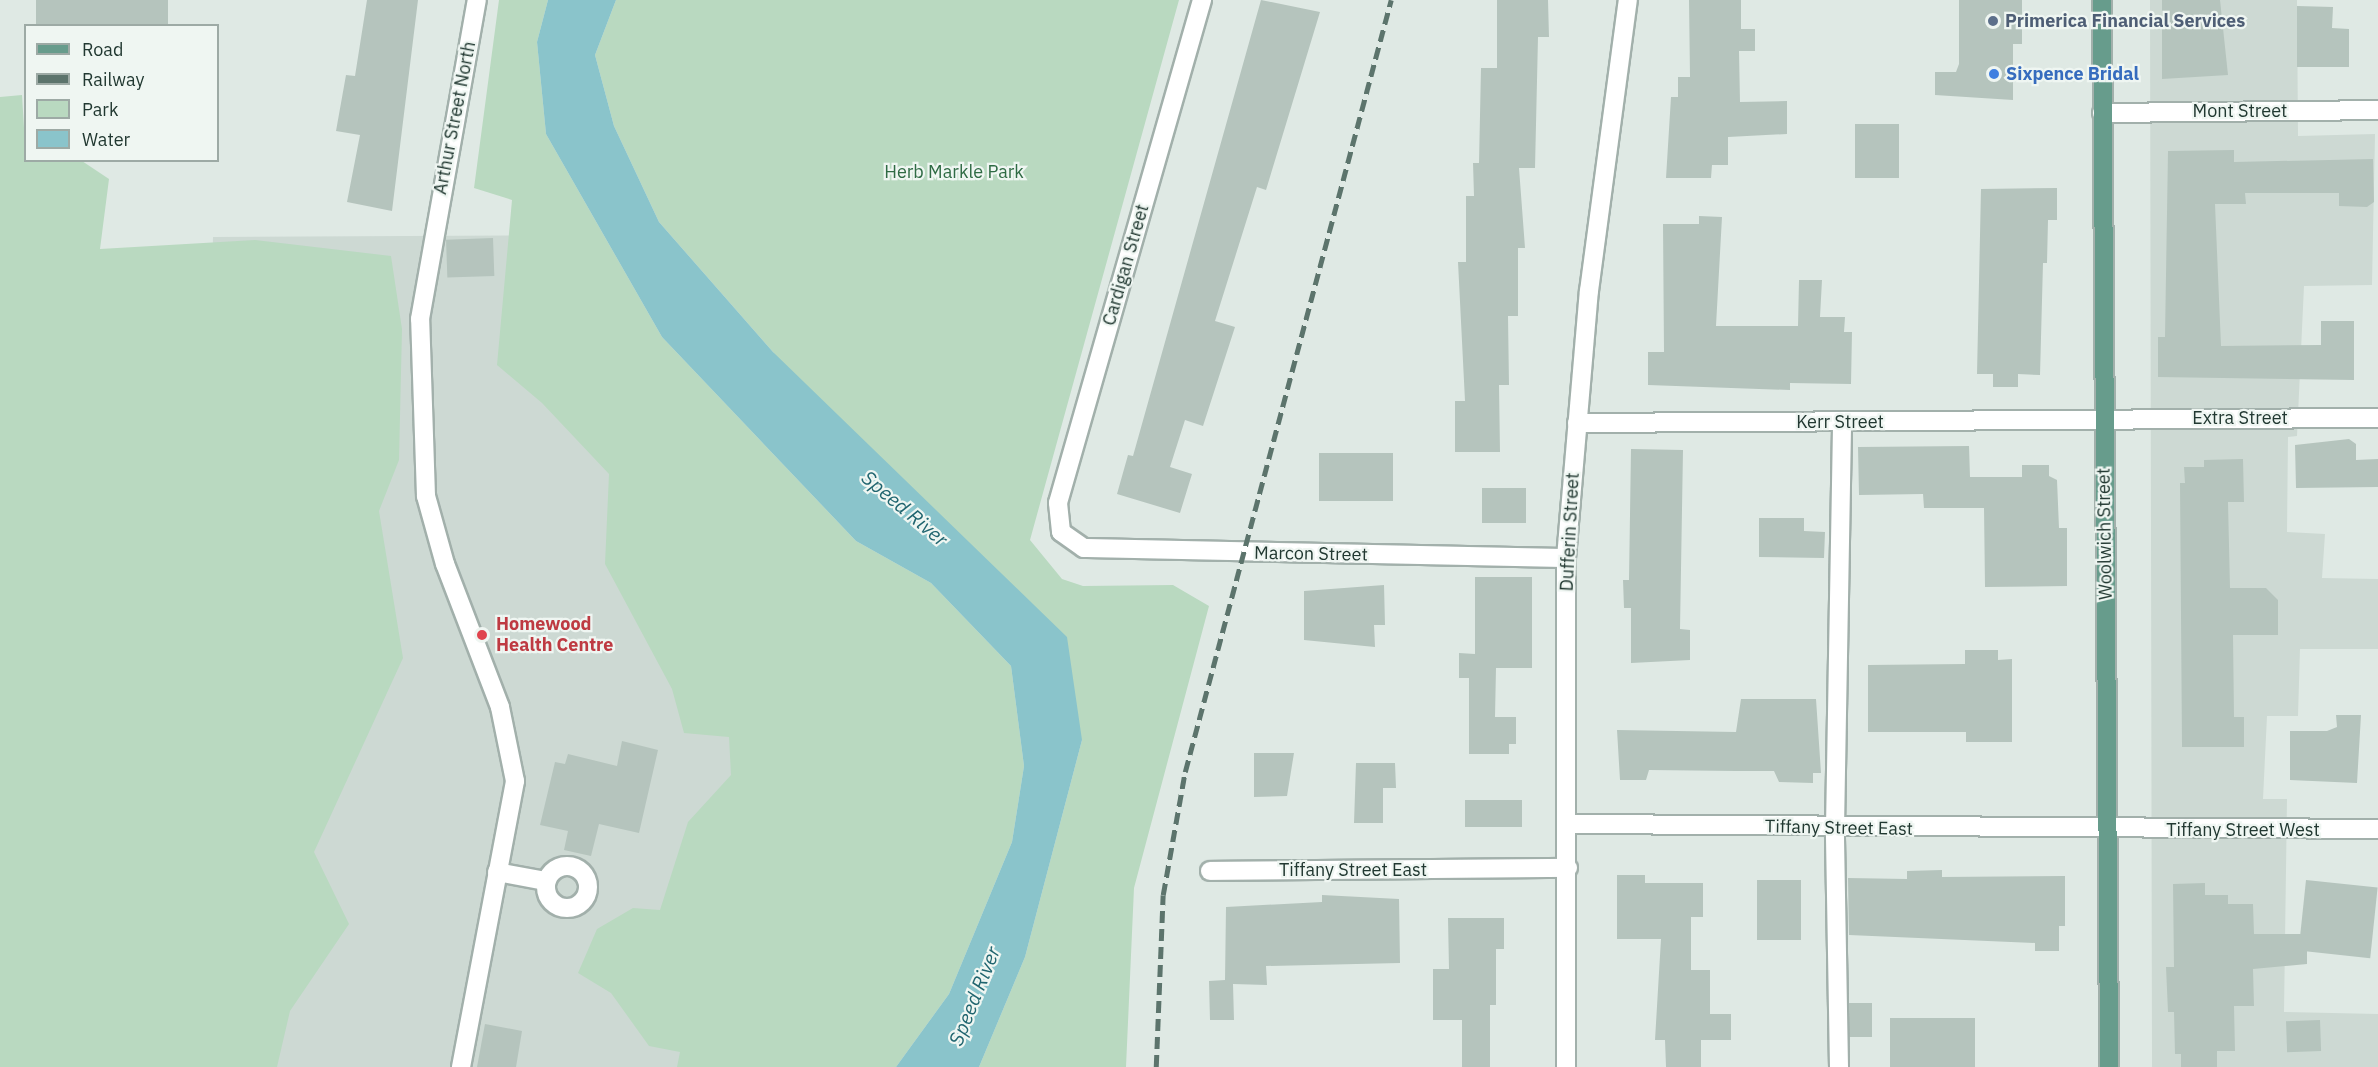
<!DOCTYPE html>
<style>
body{margin:0}
#map{position:relative;width:2378px;height:1067px;overflow:hidden;background:#dfe9e4;font-family:"IBM Plex Sans",sans-serif}
div>[style]{position:absolute}
[style*='--x']{left:calc(var(--x)*1px);top:calc(var(--y)*1px);width:calc(var(--w)*1px);rotate:calc(var(--a)*1deg)}
.built>*{inset:0;background:#cdd9d3}
.green>*{inset:0;background:#b9d9c0}
.water>*{inset:0;background:#8ac4cb}
.building>*{inset:0;background:#b5c4bd;transform-origin:0 0}
.roads{filter:drop-shadow(2px 0 #a2b0ab) drop-shadow(-2px 0 #a2b0ab) drop-shadow(0 2px #a2b0ab) drop-shadow(0 -2px #a2b0ab)}
.minor>*{height:18px;margin:-9px;padding:0 9px;transform-origin:9px;border-radius:9px;background:#fff}
.minor>.ring{margin:-9px;padding:0;box-sizing:content-box;background:none;border:18px solid #fff;border-radius:50%}
.major>*{height:18px;margin:-9px;padding:0 9px;transform-origin:9px;border-radius:9px;background:#679c8c}
.rail>*{height:4.5px;margin-top:-2.25px;transform-origin:0;background:repeating-linear-gradient(90deg,#5c746c 0 12px,transparent 0 18px)}
.dots>*{width:16px;height:16px;translate:-50% -50%;box-sizing:border-box;border:3px solid #eff6f2;border-radius:50%}
span{translate:-50% -50%;white-space:nowrap;text-align:center;line-height:1.15;-webkit-text-stroke:4.5px #eff6f2;paint-order:stroke}
.service-label{font-size:18px;color:#4e5e75;font-weight:700}
.left{translate:0 -50%;text-align:left}
.shop-label{font-size:18px;color:#366cbe;font-weight:700}
.street-label{font-size:18px;color:#213831}
.park-label{font-size:18px;color:#2f6b44}
.health-label{font-size:18px;color:#be3a42;font-weight:700}
.water-label{font-size:20px;color:#20656f;font-style:italic}
.legend{position:absolute;left:24px;top:24px;width:195px;height:138px;box-sizing:border-box;background:#eff6f2;border:2px solid #9daaa5;margin:0;padding:8px 10px;list-style:none;font-size:18px;color:#213831}
.legend li{display:flex;align-items:center;gap:12px;height:30px}
.legend b{width:30px;border:2px solid #9daaa5}
</style>
<div id="map">
<div class="built">
<i style="clip-path:polygon(2150px 0,2297px 0,2298px 136px,2375px 134px,2372px 285px,2304px 286px,2297px 436px,2288px 437px,2287px 532px,2325px 534px,2322px 578px,2378px 579px,2378px 649px,2300px 649px,2298px 716px,2267px 716px,2263px 799px,2287px 799px,2284px 1012px,2378px 1014px,2378px 1067px,2152px 1067px)"></i>
<i style="clip-path:polygon(593px 235px,882px 1067px,0 1067px,212px 277px,213px 237px)"></i>
</div>
<div class="green">
<i style="clip-path:polygon(499px 0,548px 0,537px 42px,546px 134px,662px 337px,856px 541px,931px 583px,1011px 666px,1024px 766px,1012px 842px,949px 994px,896px 1067px,677px 1067px,680px 1052px,649px 1046px,611px 993px,578px 973px,597px 929px,633px 908px,660px 910px,688px 822px,731px 775px,729px 737px,684px 733px,672px 689px,605px 564px,609px 474px,542px 403px,497px 365px,512px 200px,474px 188px)"></i>
<i style="clip-path:polygon(616px 0,1179px 0,1030px 540px,1062px 579px,1083px 586px,1173px 585px,1209px 606px,1134px 888px,1126px 1067px,979px 1067px,1025px 957px,1082px 740px,773px 352px,659px 222px,614px 126px,595px 55px)"></i>
<i style="clip-path:polygon(22px 95px,26px 160px,82px 161px,109px 179px,100px 249px,255px 240px,391px 256px,402px 329px,399px 460px,379px 511px,403px 658px,314px 852px,349px 924px,290px 1011px,277px 1067px,0 1067px,0 97px)"></i>
</div>
<div class="water">
<i style="clip-path:polygon(548px 0,616px 0,595px 55px,614px 126px,659px 222px,773px 352px,1067px 637px,1082px 740px,1025px 957px,979px 1067px,896px 1067px,949px 994px,1012px 842px,1024px 766px,1011px 666px,931px 583px,856px 541px,662px 337px,546px 134px,537px 42px)"></i>
</div>
<div class="building">
<i style="left:36px;top:0;width:132px;height:25px"></i>
<i style="clip-path:polygon(367px 0,418px 0,392px 211px,347px 202px,360px 135px,336px 131px,346px 75px,355px 76px)"></i>
<i style="clip-path:polygon(1261px 0,1320px 12px,1266px 190px,1257px 187px,1215px 321px,1235px 327px,1224px 361px,1203px 426px,1185px 420px,1170px 467px,1192px 474px,1180px 513px,1117px 494px,1128px 455px,1133px 456px)"></i>
<i style="clip-path:polygon(1497px 0,1548px 0,1549px 37px,1538px 37px,1535px 168px,1519px 168px,1525px 248px,1518px 248px,1518px 316px,1508px 316px,1509px 385px,1499px 385px,1500px 452px,1455px 452px,1455px 401px,1465px 401px,1458px 262px,1466px 262px,1466px 196px,1474px 196px,1473px 163px,1479px 163px,1481px 68px,1497px 68px)"></i>
<i style="clip-path:polygon(1689px 0,1741px 0,1741px 29px,1755px 29px,1755px 51px,1739px 51px,1740px 102px,1787px 101px,1787px 134px,1728px 137px,1728px 165px,1712px 165px,1711px 178px,1666px 178px,1671px 97px,1678px 97px,1678px 77px,1690px 77px)"></i>
<i style="clip-path:polygon(1959px 0,2022px 0,2022px 44px,2013px 44px,2013px 100px,1935px 95px,1935px 72px,1956px 72px,1959px 64px)"></i>
<i style="clip-path:polygon(2162px 0,2220px 0,2228px 75px,2162px 79px)"></i>
<i style="clip-path:polygon(2297px 6px,2333px 7px,2332px 28px,2349px 29px,2349px 67px,2297px 67px)"></i>
<i style="left:1855px;top:124px;width:44px;height:54px"></i>
<i style="clip-path:polygon(2234px 150px,2234px 162px,2373px 159px,2374px 202px,2367px 207px,2339px 206px,2339px 193px,2245px 193px,2246px 204px,2215px 204px,2221px 346px,2321px 345px,2321px 321px,2354px 321px,2354px 380px,2158px 377px,2158px 337px,2165px 337px,2168px 151px)"></i>
<i style="clip-path:polygon(2057px 188px,2057px 220px,2048px 220px,2047px 263px,2043px 263px,2040px 375px,2018px 374px,2018px 387px,1993px 387px,1993px 374px,1977px 374px,1981px 189px)"></i>
<i style="clip-path:polygon(1699px 216px,1722px 217px,1716px 326px,1798px 326px,1799px 280px,1822px 280px,1820px 317px,1845px 317px,1844px 332px,1852px 332px,1851px 384px,1790px 383px,1790px 390px,1648px 385px,1648px 352px,1664px 352px,1663px 224px,1699px 224px)"></i>
<i style="left:493px;top:238px;width:38px;height:47px;rotate:88deg"></i>
<i style="clip-path:polygon(2349px 439px,2356px 444px,2356px 460px,2378px 459px,2378px 487px,2296px 488px,2295px 445px)"></i>
<i style="clip-path:polygon(1969px 446px,1970px 477px,2022px 477px,2022px 465px,2049px 465px,2049px 476px,2057px 480px,2059px 528px,2067px 528px,2067px 586px,1985px 587px,1984px 508px,1924px 508px,1923px 494px,1859px 495px,1858px 447px)"></i>
<i style="clip-path:polygon(1631px 449px,1683px 450px,1680px 629px,1690px 630px,1690px 660px,1631px 663px,1631px 608px,1624px 608px,1623px 580px,1629px 580px)"></i>
<i style="left:1319px;top:453px;width:74px;height:48px"></i>
<i style="clip-path:polygon(2243px 459px,2244px 502px,2228px 502px,2230px 588px,2266px 588px,2278px 600px,2278px 635px,2233px 635px,2234px 717px,2244px 717px,2244px 747px,2182px 747px,2180px 483px,2185px 483px,2184px 467px,2204px 467px,2204px 460px)"></i>
<i style="left:1482px;top:488px;width:44px;height:35px"></i>
<i style="clip-path:polygon(1759px 518px,1804px 518px,1804px 531px,1825px 532px,1824px 558px,1759px 557px)"></i>
<i style="clip-path:polygon(1475px 577px,1532px 577px,1532px 668px,1496px 668px,1495px 717px,1516px 717px,1516px 744px,1509px 744px,1509px 754px,1469px 754px,1469px 678px,1459px 678px,1459px 653px,1475px 654px)"></i>
<i style="clip-path:polygon(1384px 585px,1385px 625px,1374px 625px,1375px 647px,1304px 640px,1304px 591px)"></i>
<i style="clip-path:polygon(1965px 650px,1998px 650px,1998px 660px,2012px 659px,2012px 742px,1966px 742px,1966px 732px,1868px 732px,1868px 665px,1965px 664px)"></i>
<i style="clip-path:polygon(1741px 699px,1816px 699px,1821px 773px,1813px 773px,1813px 783px,1779px 782px,1774px 771px,1736px 771px,1649px 770px,1646px 780px,1620px 780px,1617px 730px,1736px 732px)"></i>
<i style="clip-path:polygon(2336px 715px,2361px 715px,2357px 783px,2290px 780px,2290px 731px,2327px 731px,2337px 727px)"></i>
<i style="clip-path:polygon(622px 741px,658px 750px,639px 833px,599px 824px,591px 856px,564px 850px,568px 831px,540px 825px,555px 762px,565px 764px,568px 754px,617px 766px)"></i>
<i style="clip-path:polygon(1254px 753px,1294px 753px,1287px 796px,1254px 797px)"></i>
<i style="clip-path:polygon(1356px 763px,1395px 763px,1396px 788px,1383px 788px,1383px 823px,1354px 823px)"></i>
<i style="left:1465px;top:800px;width:57px;height:27px"></i>
<i style="clip-path:polygon(1942px 870px,1942px 877px,2065px 876px,2065px 926px,2059px 926px,2059px 951px,2035px 951px,2035px 943px,1849px 935px,1848px 878px,1907px 879px,1907px 871px)"></i>
<i style="clip-path:polygon(1617px 875px,1645px 875px,1645px 883px,1703px 883px,1703px 917px,1691px 917px,1691px 970px,1710px 970px,1710px 1014px,1731px 1014px,1731px 1040px,1701px 1040px,1701px 1067px,1666px 1067px,1665px 1040px,1655px 1040px,1661px 939px,1617px 939px)"></i>
<i style="left:1757px;top:880px;width:44px;height:60px"></i>
<i style="left:2306px;top:880px;width:72px;height:71px;rotate:6deg"></i>
<i style="clip-path:polygon(2205px 883px,2205px 895px,2228px 895px,2228px 904px,2253px 904px,2254px 934px,2307px 934px,2307px 964px,2253px 969px,2254px 1006px,2234px 1006px,2235px 1051px,2217px 1051px,2217px 1067px,2181px 1067px,2181px 1054px,2175px 1054px,2174px 1012px,2168px 1012px,2166px 967px,2174px 967px,2173px 884px)"></i>
<i style="clip-path:polygon(1322px 895px,1399px 899px,1400px 963px,1266px 966px,1267px 985px,1233px 984px,1234px 1020px,1210px 1020px,1209px 981px,1225px 980px,1226px 907px,1322px 902px)"></i>
<i style="clip-path:polygon(1448px 918px,1504px 918px,1504px 949px,1496px 949px,1496px 1005px,1490px 1005px,1490px 1067px,1462px 1067px,1462px 1020px,1433px 1020px,1433px 969px,1449px 969px)"></i>
<i style="left:1849px;top:1003px;width:23px;height:34px"></i>
<i style="left:1890px;top:1018px;width:85px;height:49px"></i>
<i style="left:2320px;top:1020px;width:31px;height:34px;rotate:88deg"></i>
<i style="clip-path:polygon(485px 1024px,522px 1031px,516px 1067px,477px 1067px)"></i>
</div>
<div class="roads">
<div class="minor">
<i style="--x:1202;--y:0;--w:523;--a:105.98"></i>
<i style="--x:1058;--y:503;--w:29;--a:84"></i>
<i style="--x:1061;--y:532;--w:28;--a:35"></i>
<i style="--x:1084;--y:548;--w:482;--a:1.2"></i>
<i style="--x:2102;--y:113;--w:276;--a:-0.6"></i>
<i style="--x:1577;--y:423;--w:801;--a:-0.36"></i>
<i style="--x:1570;--y:824;--w:808;--a:0.35"></i>
<i class="ring" style="left:546px;top:866px;width:24px;height:24px"></i>
<i style="--x:1210;--y:871;--w:358;--a:-0.5"></i>
<i style="--x:497;--y:872;--w:50;--a:10.4"></i>
<i style="--x:461;--y:1067;--w:291;--a:-79.3"></i>
<i style="--x:515;--y:781;--w:76;--a:-101.5"></i>
<i style="--x:500;--y:707;--w:153;--a:-111"></i>
<i style="--x:445;--y:564;--w:71;--a:-105.6"></i>
<i style="--x:426;--y:496;--w:177;--a:-91.9"></i>
<i style="--x:420;--y:319;--w:324;--a:-79.9"></i>
<i style="--x:1566;--y:1067;--w:509;--a:-90"></i>
<i style="--x:1566;--y:558;--w:268;--a:-85.1"></i>
<i style="--x:1589;--y:291;--w:294;--a:-82.4"></i>
<i style="--x:1839;--y:1067;--w:239;--a:-91"></i>
<i style="--x:1835;--y:828;--w:406;--a:-89"></i>
</div>
<div class="major">
<i style="--x:2102;--y:0;--w:1067;--a:89.62"></i>
</div>
</div>
<div class="rail">
<i style="--x:1156;--y:1067;--w:172;--a:-87.7"></i>
<i style="--x:1163;--y:895;--w:125;--a:-79.9"></i>
<i style="--x:1185;--y:772;--w:799;--a:-75.06"></i>
</div>
<div class="dots">
<i style="left:1993px;top:21px;background:#5c6f8a"></i>
<i style="left:1994px;top:74px;background:#3f7fe0"></i>
<i style="left:482px;top:635px;background:#e0444e"></i>
</div>
<div class="service-label">
<span class="left" style="left:2005px;top:21px">Primerica Financial Services</span>
</div>
<div class="shop-label">
<span class="left" style="left:2006px;top:74px">Sixpence Bridal</span>
</div>
<div class="street-label">
<span style="left:2240px;top:111px">Mont Street</span>
<span style="left:455px;top:118px;rotate:-79deg">Arthur Street North</span>
<span style="left:1126px;top:265px;rotate:-74deg">Cardigan Street</span>
<span style="left:2240px;top:418px">Extra Street</span>
<span style="left:1840px;top:422px">Kerr Street</span>
<span style="left:1570px;top:532px;rotate:-87deg">Dufferin Street</span>
<span style="left:2105px;top:534px;rotate:-91deg">Woolwich Street</span>
<span style="left:1311px;top:554px;rotate:1deg">Marcon Street</span>
<span style="left:1839px;top:828px;rotate:1deg">Tiffany Street East</span>
<span style="left:2243px;top:830px">Tiffany Street West</span>
<span style="left:1353px;top:870px">Tiffany Street East</span>
</div>
<div class="park-label">
<span style="left:954px;top:172px">Herb Markle Park</span>
</div>
<div class="health-label">
<span class="left" style="left:496px;top:635px">Homewood<br>Health Centre</span>
</div>
<div class="water-label">
<span style="left:905px;top:508px;rotate:40deg">Speed River</span>
<span style="left:974px;top:996px;rotate:-68deg">Speed River</span>
</div>
<ul class="legend">
<li><b style="height:8px;background:#679c8c"></b>Road</li>
<li><b style="height:8px;background:#5c746c"></b>Railway</li>
<li><b style="height:16px;background:#b9d9c0"></b>Park</li>
<li><b style="height:16px;background:#8ac4cb"></b>Water</li>
</ul>
</div>
